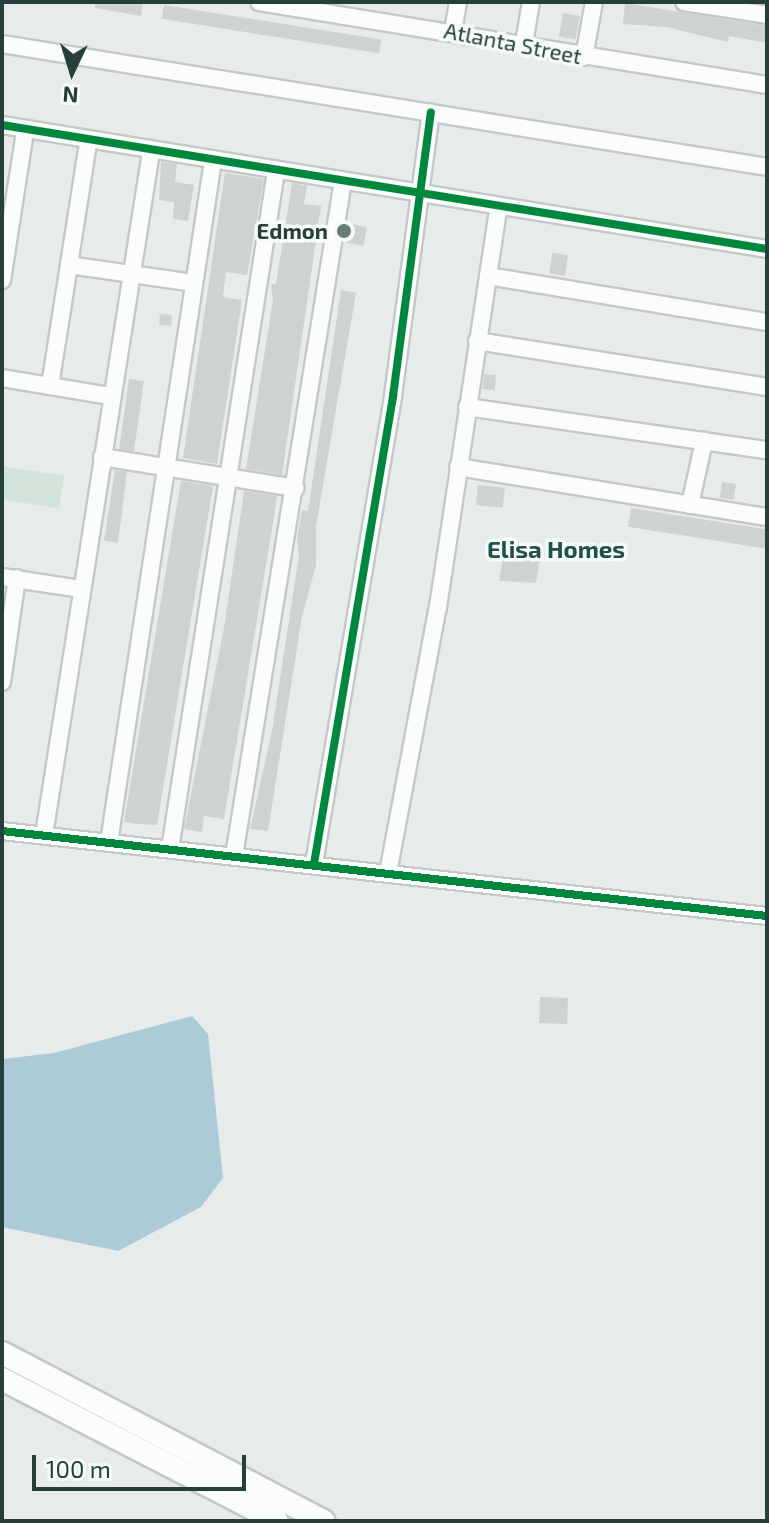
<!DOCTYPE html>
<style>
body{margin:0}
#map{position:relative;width:769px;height:1523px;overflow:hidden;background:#e7ecea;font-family:"Exo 2",sans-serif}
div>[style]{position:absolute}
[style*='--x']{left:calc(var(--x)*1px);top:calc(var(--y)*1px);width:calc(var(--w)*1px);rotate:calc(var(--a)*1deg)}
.green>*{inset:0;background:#d2e4d9;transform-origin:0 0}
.water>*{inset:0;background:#abccd7}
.building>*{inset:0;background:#ced3d1;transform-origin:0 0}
.roads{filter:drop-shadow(2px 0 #c4c9c7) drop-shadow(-2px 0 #c4c9c7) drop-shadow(0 2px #c4c9c7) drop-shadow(0 -2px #c4c9c7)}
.street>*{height:16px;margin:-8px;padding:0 8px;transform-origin:8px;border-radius:8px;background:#fbfcfc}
.secondary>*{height:22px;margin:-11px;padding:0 11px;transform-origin:11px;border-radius:11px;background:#fbfcfc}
.cycleway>*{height:8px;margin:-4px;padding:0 4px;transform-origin:4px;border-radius:4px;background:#00873e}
.dots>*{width:22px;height:22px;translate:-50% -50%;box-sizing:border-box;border:4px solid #f6faf8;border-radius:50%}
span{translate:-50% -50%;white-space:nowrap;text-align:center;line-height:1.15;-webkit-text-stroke:7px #f6faf8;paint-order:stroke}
.street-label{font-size:22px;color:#253f3a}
.poi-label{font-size:22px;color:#253f3a;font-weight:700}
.right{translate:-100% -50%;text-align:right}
.neighbourhood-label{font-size:24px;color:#22504a;font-weight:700}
.frame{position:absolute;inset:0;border:4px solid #253f3a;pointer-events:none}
.north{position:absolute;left:32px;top:32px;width:80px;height:80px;-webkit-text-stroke:6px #f6faf8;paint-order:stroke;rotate:184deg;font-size:22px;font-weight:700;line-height:32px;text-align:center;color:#253f3a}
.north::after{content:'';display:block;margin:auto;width:28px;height:36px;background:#253f3a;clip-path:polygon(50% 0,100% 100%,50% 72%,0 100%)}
.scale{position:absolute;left:32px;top:1455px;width:214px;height:36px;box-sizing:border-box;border:4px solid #253f3a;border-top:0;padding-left:10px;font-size:24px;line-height:28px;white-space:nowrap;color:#253f3a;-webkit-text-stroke:6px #f6faf8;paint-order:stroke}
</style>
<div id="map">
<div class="green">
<i style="left:2px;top:466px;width:63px;height:33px;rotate:9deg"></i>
</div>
<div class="water">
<i style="clip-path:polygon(192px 1016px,208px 1034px,223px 1178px,201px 1207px,118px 1251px,2px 1227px,2px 1059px,54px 1053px)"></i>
</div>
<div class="building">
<i style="clip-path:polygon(95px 2px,143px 2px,141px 16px,95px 8px)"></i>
<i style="clip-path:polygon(625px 3px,767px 26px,767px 43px,729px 36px,728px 42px,666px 27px,623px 24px)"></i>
<i style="left:164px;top:5px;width:220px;height:14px;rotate:9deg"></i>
<i style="left:563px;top:13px;width:17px;height:24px;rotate:10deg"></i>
<i style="clip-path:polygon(161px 162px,177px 164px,175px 182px,194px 185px,188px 221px,173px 219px,174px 202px,159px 200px)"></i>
<i style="clip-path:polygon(225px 173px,264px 179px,247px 275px,226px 272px,223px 297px,242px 300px,217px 464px,183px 458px)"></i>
<i style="clip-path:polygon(292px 183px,307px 186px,304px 204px,321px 206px,282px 475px,246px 469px,273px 300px,271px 284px,276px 284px)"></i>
<i style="left:350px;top:224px;width:17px;height:19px;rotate:10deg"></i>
<i style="left:552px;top:253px;width:16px;height:21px;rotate:7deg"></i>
<i style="clip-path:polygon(341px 290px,356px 293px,316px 526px,316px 565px,302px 616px,268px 831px,250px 829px,272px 731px,299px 555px,297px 538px,302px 510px,308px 511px)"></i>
<i style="left:160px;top:314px;width:12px;height:11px;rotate:5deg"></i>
<i style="left:484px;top:374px;width:12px;height:15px;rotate:5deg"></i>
<i style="left:129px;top:379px;width:15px;height:71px;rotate:8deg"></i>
<i style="clip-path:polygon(115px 470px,127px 472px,118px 543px,104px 541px)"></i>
<i style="clip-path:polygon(181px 481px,213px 486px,157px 825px,138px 824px,124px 822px)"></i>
<i style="left:722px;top:482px;width:14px;height:16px;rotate:8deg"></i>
<i style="left:478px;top:485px;width:27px;height:20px;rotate:6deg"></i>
<i style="clip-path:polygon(244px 491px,277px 496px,274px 517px,224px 819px,204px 816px,202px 832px,184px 829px,224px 628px)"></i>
<i style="left:631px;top:508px;width:138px;height:19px;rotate:9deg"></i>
<i style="clip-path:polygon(505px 547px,541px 552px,536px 583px,499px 581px)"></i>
<i style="left:540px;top:997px;width:28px;height:26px;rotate:2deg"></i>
</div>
<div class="roads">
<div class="street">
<i style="--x:259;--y:2;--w:515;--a:9.28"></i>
<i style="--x:684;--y:2;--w:84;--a:8.9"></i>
<i style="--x:453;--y:31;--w:29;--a:-80"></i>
<i style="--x:524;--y:43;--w:42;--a:-80.3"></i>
<i style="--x:2;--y:44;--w:775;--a:9.13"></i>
<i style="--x:584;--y:57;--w:56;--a:-79.7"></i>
<i style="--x:2;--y:125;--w:775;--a:9.21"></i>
<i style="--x:69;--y:265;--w:126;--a:8.2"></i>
<i style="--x:488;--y:276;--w:283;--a:9.4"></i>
<i style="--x:2;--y:280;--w:151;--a:-81.2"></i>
<i style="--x:477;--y:341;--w:294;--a:9"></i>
<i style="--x:2;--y:378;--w:110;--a:9.4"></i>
<i style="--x:50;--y:386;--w:247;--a:-81.1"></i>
<i style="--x:467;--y:407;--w:303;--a:8.2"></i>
<i style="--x:102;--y:457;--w:196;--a:9.1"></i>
<i style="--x:458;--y:467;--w:313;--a:9.2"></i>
<i style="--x:690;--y:505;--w:66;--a:-77.7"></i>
<i style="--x:2;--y:577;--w:79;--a:8.7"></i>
<i style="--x:2;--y:682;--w:105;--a:-81.8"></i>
<i style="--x:2;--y:831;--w:770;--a:6.34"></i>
<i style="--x:44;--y:835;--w:691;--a:-81.1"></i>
<i style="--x:109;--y:842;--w:689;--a:-81.32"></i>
<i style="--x:170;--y:849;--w:686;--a:-81.11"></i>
<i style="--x:234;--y:856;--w:684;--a:-80.83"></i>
<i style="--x:314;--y:864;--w:475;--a:-80.4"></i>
<i style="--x:393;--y:396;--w:286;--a:-82.4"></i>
<i style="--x:388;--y:873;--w:271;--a:-79.4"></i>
<i style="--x:438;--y:607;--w:403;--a:-81.4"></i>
</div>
<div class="secondary">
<i style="--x:2;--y:1353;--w:363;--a:27.6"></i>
<i style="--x:2;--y:1379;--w:309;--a:27.3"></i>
</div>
</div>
<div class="cycleway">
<i style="--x:2;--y:125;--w:775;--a:9.21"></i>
<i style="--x:2;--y:831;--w:770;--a:6.34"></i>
<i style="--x:314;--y:864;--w:475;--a:-80.4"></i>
<i style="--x:393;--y:396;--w:286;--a:-82.4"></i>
</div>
<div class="dots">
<i style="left:344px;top:231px;background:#697c78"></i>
</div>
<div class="street-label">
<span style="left:513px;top:43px;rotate:11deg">Atlanta Street</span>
</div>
<div class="poi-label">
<span class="right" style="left:328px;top:231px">Edmon</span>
</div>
<div class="neighbourhood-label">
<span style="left:556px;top:549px">Elisa Homes</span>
</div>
<div class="frame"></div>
<div class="north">N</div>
<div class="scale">100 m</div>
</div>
